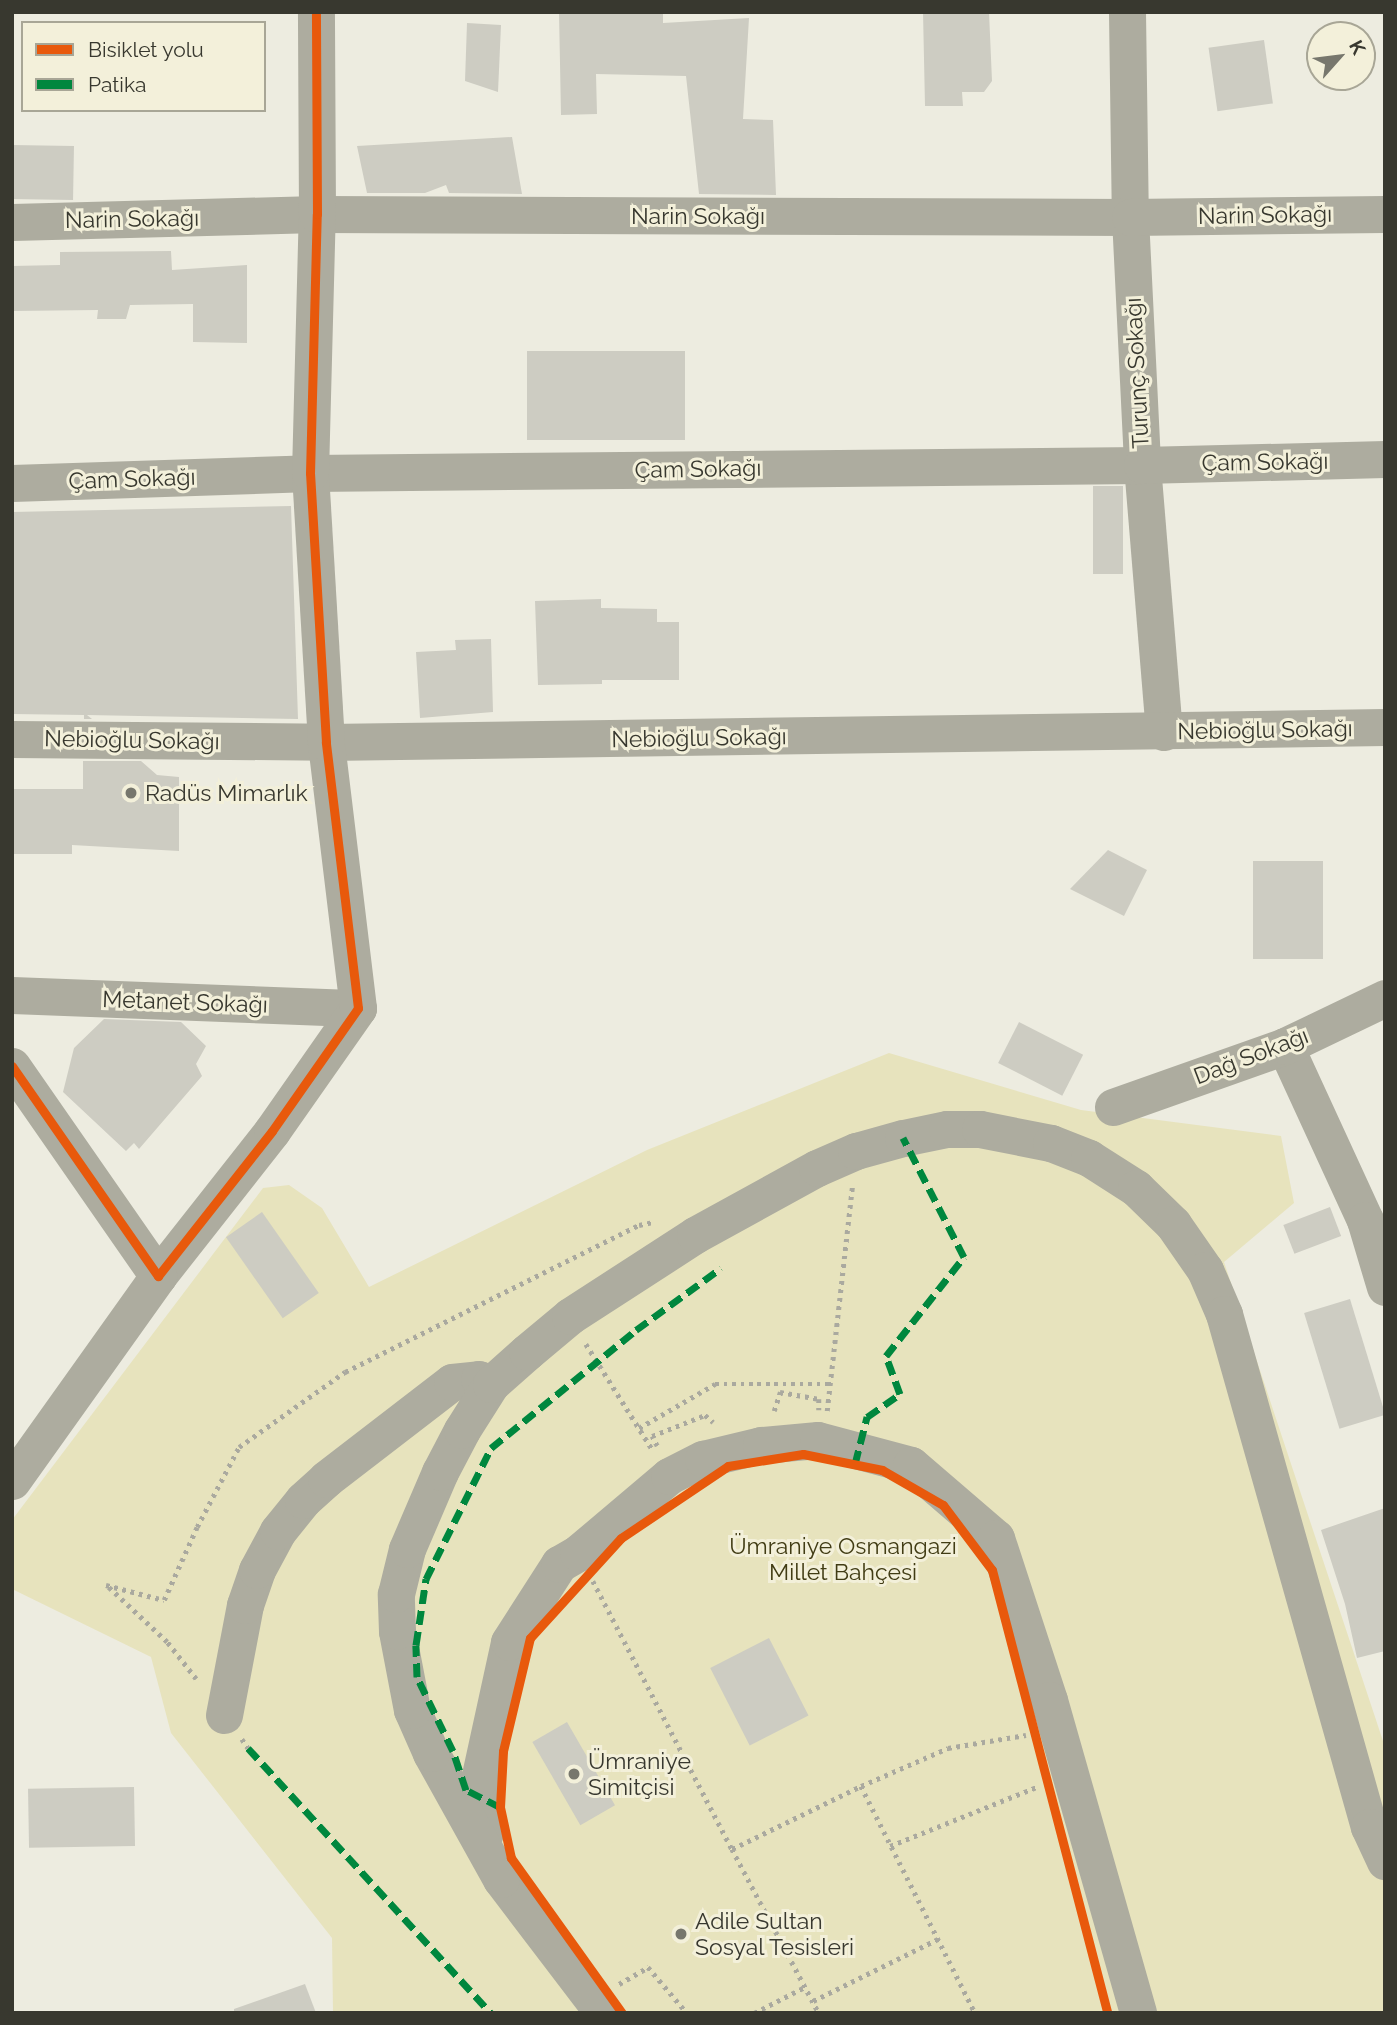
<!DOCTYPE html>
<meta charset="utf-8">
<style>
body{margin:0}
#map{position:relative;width:1397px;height:2025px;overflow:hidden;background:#edece0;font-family:Raleway,sans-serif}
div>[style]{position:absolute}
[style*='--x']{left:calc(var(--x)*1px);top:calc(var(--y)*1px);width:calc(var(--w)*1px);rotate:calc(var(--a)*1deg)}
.green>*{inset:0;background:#e7e3bd}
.building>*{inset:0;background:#cdccc2;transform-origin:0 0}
.path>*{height:4.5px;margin-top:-2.25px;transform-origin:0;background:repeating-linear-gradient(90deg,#aaa99f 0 3.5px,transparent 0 8.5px)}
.minor>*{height:37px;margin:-18.5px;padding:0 18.5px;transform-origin:18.5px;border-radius:18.5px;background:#adac9f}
.quiet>*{height:7px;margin-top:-3.5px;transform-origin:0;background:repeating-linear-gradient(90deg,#00873e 0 14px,transparent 0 21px)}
.cycleway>*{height:9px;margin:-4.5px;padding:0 4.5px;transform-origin:4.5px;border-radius:4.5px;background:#e8590c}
.dots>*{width:19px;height:19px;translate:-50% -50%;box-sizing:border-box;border:4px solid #f3f0da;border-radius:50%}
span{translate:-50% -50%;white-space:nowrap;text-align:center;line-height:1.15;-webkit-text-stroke:6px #f3f0da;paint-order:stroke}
.street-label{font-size:23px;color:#38382f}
.poi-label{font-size:23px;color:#38382f}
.left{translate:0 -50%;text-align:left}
.park-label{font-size:23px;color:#413c14}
.frame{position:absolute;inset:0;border:14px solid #38382f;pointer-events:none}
.legend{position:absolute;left:21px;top:21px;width:245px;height:91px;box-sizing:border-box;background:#f3f0da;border:2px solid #a8a696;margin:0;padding:9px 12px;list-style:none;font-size:21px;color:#38382f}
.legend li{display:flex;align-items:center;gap:14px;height:35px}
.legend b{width:35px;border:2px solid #a8a696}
.north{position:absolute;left:1306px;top:21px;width:70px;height:70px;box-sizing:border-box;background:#f3f0da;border:2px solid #a8a696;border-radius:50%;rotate:62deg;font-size:19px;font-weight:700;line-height:28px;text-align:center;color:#38382f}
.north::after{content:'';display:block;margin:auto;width:24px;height:32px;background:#77776d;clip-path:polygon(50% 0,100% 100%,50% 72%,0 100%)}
</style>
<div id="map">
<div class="green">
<i style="clip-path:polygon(889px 1053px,1081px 1110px,1281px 1136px,1294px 1203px,1224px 1262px,1385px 1747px,1385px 2013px,333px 2013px,332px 1938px,171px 1733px,151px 1657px,12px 1589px,12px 1520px,263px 1188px,289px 1185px,322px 1208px,369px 1287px,647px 1150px)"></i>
</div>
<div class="building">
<i style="clip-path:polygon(559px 12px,663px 14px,663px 23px,749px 18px,743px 119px,773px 120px,776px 195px,699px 194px,686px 76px,596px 74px,597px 114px,561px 115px)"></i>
<i style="clip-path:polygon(923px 12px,989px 12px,992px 81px,984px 92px,962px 92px,963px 106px,925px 106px)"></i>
<i style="clip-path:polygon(467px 23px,501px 25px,498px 92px,465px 81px)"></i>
<i style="left:1264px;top:40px;width:64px;height:56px;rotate:82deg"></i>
<i style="clip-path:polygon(512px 137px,522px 194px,449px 193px,446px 185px,425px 193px,367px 193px,357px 146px)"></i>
<i style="left:12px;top:145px;width:62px;height:54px;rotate:1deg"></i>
<i style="clip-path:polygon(171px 251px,172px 270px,247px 265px,247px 343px,193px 342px,193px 304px,130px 305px,126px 319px,97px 319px,98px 310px,12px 311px,12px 266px,60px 265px,60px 252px)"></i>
<i style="left:527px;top:351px;width:158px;height:89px"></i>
<i style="left:1093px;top:486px;width:30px;height:88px"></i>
<i style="clip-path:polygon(291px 506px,298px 719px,87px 715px,92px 719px,84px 719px,84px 715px,12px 714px,12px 512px)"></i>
<i style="clip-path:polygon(601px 599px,601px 608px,657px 609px,657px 622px,679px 622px,679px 680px,602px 680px,602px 684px,538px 685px,535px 601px)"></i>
<i style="clip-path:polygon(491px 639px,493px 712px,420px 718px,416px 652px,456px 650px,455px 640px)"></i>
<i style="clip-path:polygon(83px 761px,141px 761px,157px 775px,179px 777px,179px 851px,72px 845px,72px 854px,12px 854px,12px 789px,83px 789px)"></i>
<i style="clip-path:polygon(1108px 850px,1147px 870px,1124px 916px,1070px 889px)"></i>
<i style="left:1253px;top:861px;width:70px;height:98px"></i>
<i style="clip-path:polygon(104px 1019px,181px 1022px,206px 1046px,196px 1064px,202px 1076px,139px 1149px,134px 1143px,126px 1151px,63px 1092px,74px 1048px)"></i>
<i style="left:1019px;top:1022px;width:72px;height:46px;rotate:27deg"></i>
<i style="left:1330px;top:1207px;width:31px;height:50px;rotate:69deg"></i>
<i style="left:262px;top:1212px;width:99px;height:44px;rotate:55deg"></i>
<i style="left:1350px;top:1299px;width:121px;height:48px;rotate:73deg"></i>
<i style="clip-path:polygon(1385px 1508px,1385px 1651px,1357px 1658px,1345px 1604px,1321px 1530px)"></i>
<i style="left:769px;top:1638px;width:87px;height:66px;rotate:63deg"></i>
<i style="left:567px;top:1722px;width:96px;height:40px;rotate:60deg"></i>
<i style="left:134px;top:1787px;width:59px;height:106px;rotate:89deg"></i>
<i style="clip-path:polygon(305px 1984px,316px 2013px,234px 2013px,234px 2009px)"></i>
</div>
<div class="path">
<i style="--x:586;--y:1344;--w:124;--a:57.8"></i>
<i style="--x:774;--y:1411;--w:20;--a:-72"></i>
<i style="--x:780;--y:1392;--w:40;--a:10"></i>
<i style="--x:819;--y:1399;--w:11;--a:90"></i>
<i style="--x:827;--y:1411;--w:225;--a:-83.6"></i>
<i style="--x:639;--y:1428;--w:88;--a:-30.1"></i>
<i style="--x:715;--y:1384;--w:115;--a:0"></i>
<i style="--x:657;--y:1446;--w:11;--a:-117"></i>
<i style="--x:652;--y:1436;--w:57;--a:-21.6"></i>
<i style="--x:705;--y:1415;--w:11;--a:41"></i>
<i style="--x:593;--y:1581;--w:302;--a:62.6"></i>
<i style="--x:732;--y:1849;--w:144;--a:-26"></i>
<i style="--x:861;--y:1786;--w:254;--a:63.3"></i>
<i style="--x:196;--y:1679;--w:47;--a:-128.1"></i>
<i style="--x:167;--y:1642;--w:83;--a:-136.9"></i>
<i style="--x:106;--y:1585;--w:60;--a:14.5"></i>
<i style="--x:164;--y:1600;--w:80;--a:-65.7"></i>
<i style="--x:197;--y:1527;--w:90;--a:-62.3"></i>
<i style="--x:239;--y:1447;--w:130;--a:-35.3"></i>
<i style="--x:345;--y:1372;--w:329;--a:-26.6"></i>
<i style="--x:639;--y:1225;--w:14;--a:-12"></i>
<i style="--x:242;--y:1739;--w:11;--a:56"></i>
<i style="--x:861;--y:1786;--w:95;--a:-23.6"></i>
<i style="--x:948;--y:1748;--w:79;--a:-9.5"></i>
<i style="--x:890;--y:1846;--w:161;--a:-21.9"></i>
<i style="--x:732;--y:1849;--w:186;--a:62.1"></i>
<i style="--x:619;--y:1984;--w:34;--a:-30"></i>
<i style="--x:648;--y:1967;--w:60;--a:49.7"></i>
<i style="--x:813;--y:2001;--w:140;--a:-26.4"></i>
<i style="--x:754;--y:2013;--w:57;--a:-27"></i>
</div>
<div class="minor">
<i style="--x:1127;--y:12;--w:205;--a:89.2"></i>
<i style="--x:1130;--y:217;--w:248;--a:87.2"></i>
<i style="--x:1142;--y:465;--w:268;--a:85.3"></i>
<i style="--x:12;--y:222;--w:305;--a:-1.5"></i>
<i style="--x:317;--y:214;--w:813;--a:0.21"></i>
<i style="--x:1130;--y:217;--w:255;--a:-0.7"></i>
<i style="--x:12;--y:483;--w:298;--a:-1.9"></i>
<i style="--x:310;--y:473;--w:832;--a:-0.55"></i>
<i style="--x:1142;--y:465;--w:243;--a:-1.4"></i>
<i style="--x:12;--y:739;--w:314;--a:0.5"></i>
<i style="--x:326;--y:742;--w:1059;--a:-0.81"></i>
<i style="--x:12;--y:995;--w:346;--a:2.2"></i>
<i style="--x:1285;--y:1046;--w:192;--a:65.3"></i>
<i style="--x:1365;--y:1220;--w:70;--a:73.4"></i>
<i style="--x:12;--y:1066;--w:256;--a:55.2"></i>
<i style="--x:158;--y:1276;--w:184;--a:-51.8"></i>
<i style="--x:272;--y:1131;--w:150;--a:-55"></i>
<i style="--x:358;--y:1008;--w:268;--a:-96.9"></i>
<i style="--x:326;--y:742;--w:269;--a:-93.4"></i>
<i style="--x:310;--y:473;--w:259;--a:-88.5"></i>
<i style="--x:317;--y:214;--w:202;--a:-90.3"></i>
<i style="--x:1113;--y:1107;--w:182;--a:-19.5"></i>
<i style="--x:1285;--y:1046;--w:111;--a:-25.6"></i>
<i style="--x:12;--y:1481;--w:252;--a:-54.5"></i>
<i style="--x:224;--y:1715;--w:112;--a:-79.2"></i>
<i style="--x:245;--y:1605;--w:37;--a:-71"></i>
<i style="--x:257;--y:1570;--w:44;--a:-61.7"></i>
<i style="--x:278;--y:1531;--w:40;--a:-51"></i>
<i style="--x:303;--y:1500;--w:31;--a:-42"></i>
<i style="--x:326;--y:1479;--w:159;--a:-37.6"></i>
<i style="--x:452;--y:1382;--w:27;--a:-6"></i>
<i style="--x:479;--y:1379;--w:13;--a:23"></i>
<i style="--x:485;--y:1833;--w:53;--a:-96.5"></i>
<i style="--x:479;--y:1780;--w:141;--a:-77.7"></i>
<i style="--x:509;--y:1642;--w:93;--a:-57.3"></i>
<i style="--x:559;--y:1564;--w:22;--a:-30"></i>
<i style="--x:578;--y:1553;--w:119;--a:-40.2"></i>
<i style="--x:669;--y:1476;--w:38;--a:-27"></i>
<i style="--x:703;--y:1459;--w:60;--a:-13.6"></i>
<i style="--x:761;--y:1445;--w:57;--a:-5"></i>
<i style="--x:818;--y:1440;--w:96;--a:15"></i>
<i style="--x:911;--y:1465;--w:112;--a:40.7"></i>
<i style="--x:996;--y:1538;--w:170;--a:71.9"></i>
<i style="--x:1049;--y:1700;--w:325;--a:74.1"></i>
<i style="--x:603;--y:2013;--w:168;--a:-127.3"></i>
<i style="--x:501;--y:1879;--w:144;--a:-119.1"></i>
<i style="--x:431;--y:1753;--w:47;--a:-113.8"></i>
<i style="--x:412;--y:1710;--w:80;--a:-100.8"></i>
<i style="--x:397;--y:1631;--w:37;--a:-92"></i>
<i style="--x:396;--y:1594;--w:46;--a:-76.3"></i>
<i style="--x:407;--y:1549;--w:84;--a:-66.8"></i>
<i style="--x:440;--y:1472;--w:47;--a:-62.4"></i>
<i style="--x:462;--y:1430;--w:54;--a:-57.8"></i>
<i style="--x:491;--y:1384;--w:48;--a:-41.6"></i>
<i style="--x:527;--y:1352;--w:56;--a:-39.9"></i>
<i style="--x:570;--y:1316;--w:149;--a:-32.9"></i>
<i style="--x:695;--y:1235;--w:139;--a:-28.8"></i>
<i style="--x:817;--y:1168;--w:43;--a:-23.6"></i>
<i style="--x:856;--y:1151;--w:49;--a:-15.5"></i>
<i style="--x:903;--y:1138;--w:45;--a:-11.6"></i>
<i style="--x:947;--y:1129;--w:33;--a:0"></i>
<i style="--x:980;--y:1129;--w:72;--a:11.2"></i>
<i style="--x:1051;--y:1143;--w:41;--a:21.5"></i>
<i style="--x:1089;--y:1158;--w:56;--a:32.6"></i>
<i style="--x:1136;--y:1188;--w:52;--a:44.2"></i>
<i style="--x:1173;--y:1224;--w:56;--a:55.2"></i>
<i style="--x:1205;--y:1270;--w:48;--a:66.6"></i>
<i style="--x:1224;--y:1314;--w:533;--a:74.22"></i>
<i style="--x:1369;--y:1827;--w:38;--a:65"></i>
</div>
<div class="quiet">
<i style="--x:855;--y:1464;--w:49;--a:-75.7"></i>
<i style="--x:867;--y:1417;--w:40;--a:-34.9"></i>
<i style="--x:900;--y:1394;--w:40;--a:-110.2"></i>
<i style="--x:886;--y:1356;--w:126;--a:-51.8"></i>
<i style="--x:964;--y:1257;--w:134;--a:-117.1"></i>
<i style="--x:248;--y:1748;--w:360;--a:47.5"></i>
<i style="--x:500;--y:1807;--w:38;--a:-153"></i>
<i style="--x:466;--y:1790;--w:41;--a:-108.4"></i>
<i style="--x:453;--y:1751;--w:82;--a:-115.9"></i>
<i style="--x:417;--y:1677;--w:32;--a:-92"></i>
<i style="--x:416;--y:1645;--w:67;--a:-81.4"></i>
<i style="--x:426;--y:1579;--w:146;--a:-63.6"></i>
<i style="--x:491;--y:1448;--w:187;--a:-39.1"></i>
<i style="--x:636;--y:1330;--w:105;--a:-36.1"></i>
</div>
<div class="cycleway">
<i style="--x:12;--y:1066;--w:256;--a:55.2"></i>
<i style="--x:158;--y:1276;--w:184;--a:-51.8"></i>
<i style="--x:272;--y:1131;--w:150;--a:-55"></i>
<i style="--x:358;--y:1008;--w:268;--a:-96.9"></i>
<i style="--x:326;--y:742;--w:269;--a:-93.4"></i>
<i style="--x:310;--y:473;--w:259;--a:-88.5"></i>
<i style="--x:317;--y:214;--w:202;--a:-90.3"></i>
<i style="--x:622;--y:2013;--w:191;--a:-125.6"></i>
<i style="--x:511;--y:1858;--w:52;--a:-102.2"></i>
<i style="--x:500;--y:1807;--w:56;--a:-86.9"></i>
<i style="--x:503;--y:1751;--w:116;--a:-76.6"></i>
<i style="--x:530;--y:1638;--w:135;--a:-47.7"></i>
<i style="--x:621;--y:1538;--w:129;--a:-33.9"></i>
<i style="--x:728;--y:1466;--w:76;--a:-9.1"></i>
<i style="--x:803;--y:1454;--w:81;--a:11.4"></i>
<i style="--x:882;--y:1470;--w:70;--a:29.8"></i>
<i style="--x:943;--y:1505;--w:81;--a:53"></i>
<i style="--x:992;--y:1570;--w:458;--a:75.4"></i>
</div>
<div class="dots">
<i style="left:131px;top:793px;background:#77776d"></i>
<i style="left:574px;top:1774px;background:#77776d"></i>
<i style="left:681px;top:1934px;background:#77776d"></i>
</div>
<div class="street-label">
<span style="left:1265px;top:215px;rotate:-1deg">Narin Sokağı</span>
<span style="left:698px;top:216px">Narin Sokağı</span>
<span style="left:132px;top:219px;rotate:-1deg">Narin Sokağı</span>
<span style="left:1137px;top:373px;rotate:-93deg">Turunç Sokağı</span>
<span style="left:1265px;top:462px;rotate:-1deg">Çam Sokağı</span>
<span style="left:698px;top:469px;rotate:-1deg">Çam Sokağı</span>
<span style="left:132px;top:479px;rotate:-2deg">Çam Sokağı</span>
<span style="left:1265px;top:730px;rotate:-1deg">Nebioğlu Sokağı</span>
<span style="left:699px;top:738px;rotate:-1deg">Nebioğlu Sokağı</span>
<span style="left:132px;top:740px;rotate:1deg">Nebioğlu Sokağı</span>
<span style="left:185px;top:1002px;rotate:2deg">Metanet Sokağı</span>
<span style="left:1251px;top:1056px;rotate:-21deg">Dağ Sokağı</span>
</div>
<div class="poi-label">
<span class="left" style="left:145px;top:793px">Radüs Mimarlık</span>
<span class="left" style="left:588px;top:1774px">Ümraniye<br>Simitçisi</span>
<span class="left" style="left:695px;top:1934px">Adile Sultan<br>Sosyal Tesisleri</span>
</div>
<div class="park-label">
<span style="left:843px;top:1559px">Ümraniye Osmangazi<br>Millet Bahçesi</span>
</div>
<div class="frame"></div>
<ul class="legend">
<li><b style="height:9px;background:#e8590c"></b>Bisiklet yolu</li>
<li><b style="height:9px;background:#00873e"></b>Patika</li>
</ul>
<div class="north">K</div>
</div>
